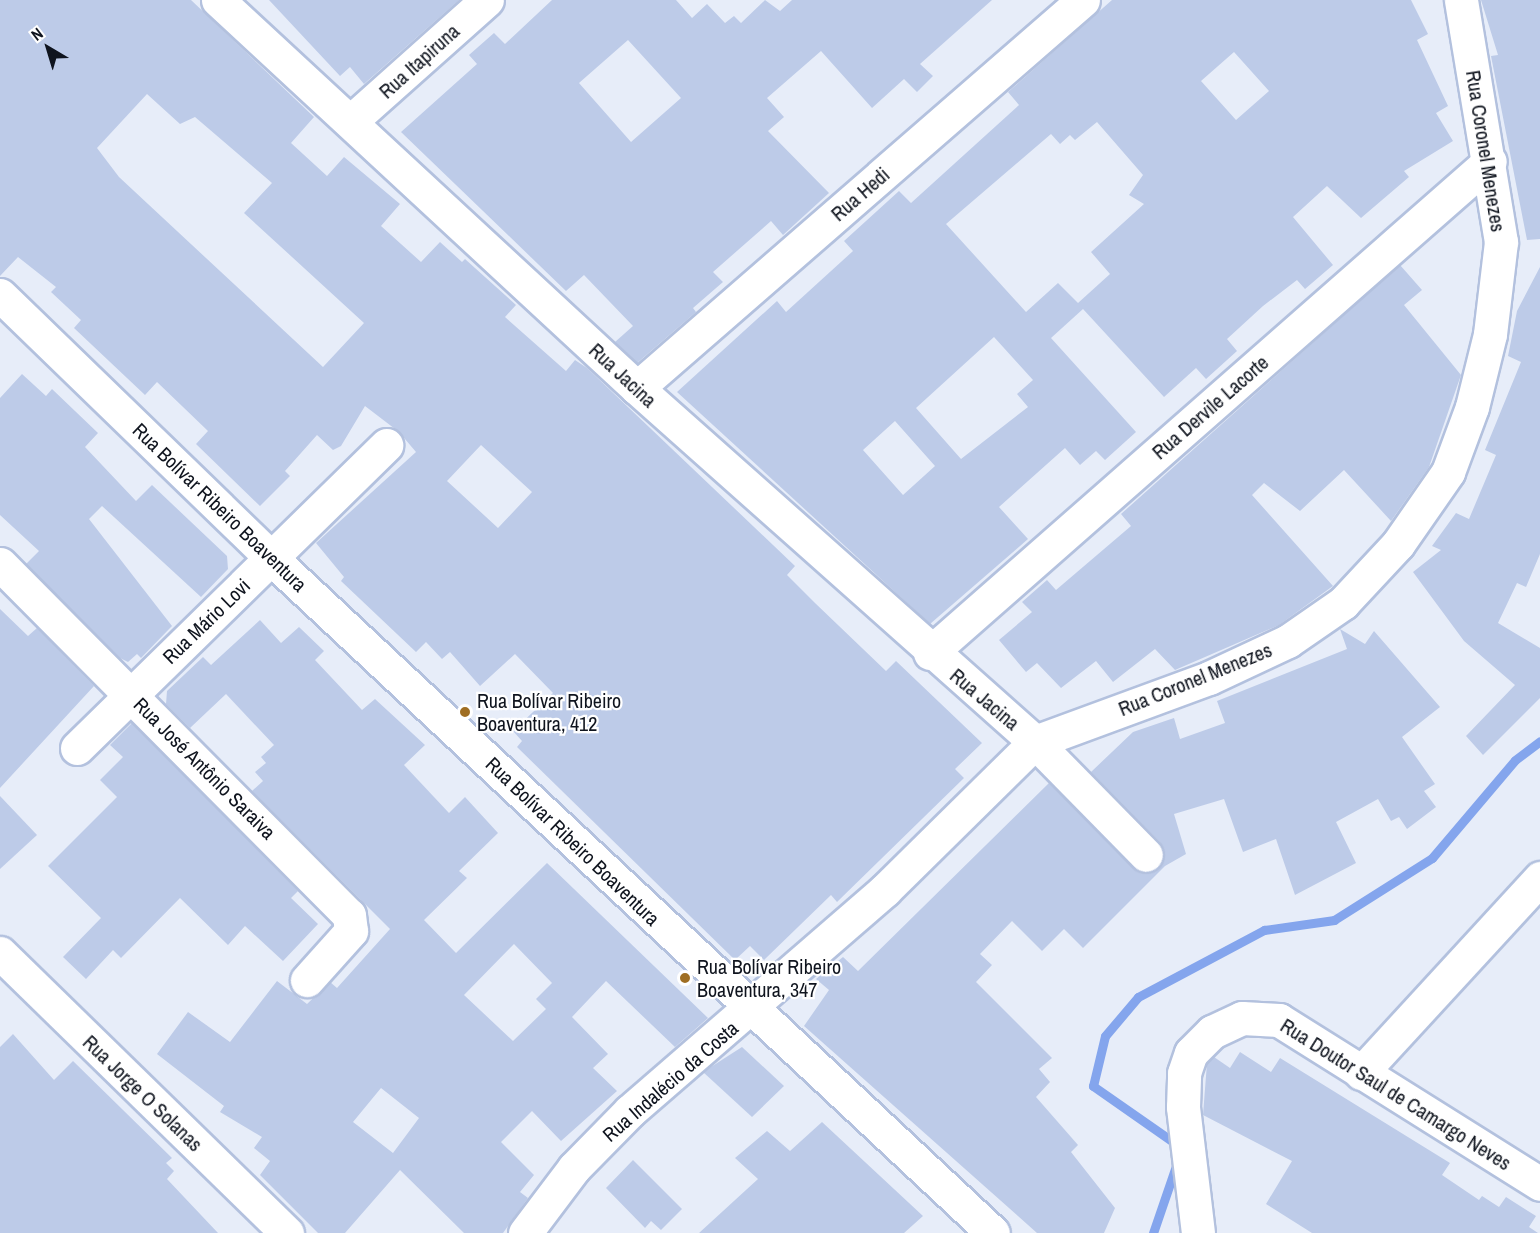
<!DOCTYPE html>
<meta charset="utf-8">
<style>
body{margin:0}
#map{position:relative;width:1540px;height:1233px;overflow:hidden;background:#e7edf9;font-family:"Archivo Narrow",sans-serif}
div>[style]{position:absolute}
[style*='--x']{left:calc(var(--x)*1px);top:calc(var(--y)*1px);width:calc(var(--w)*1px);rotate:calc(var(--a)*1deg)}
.stream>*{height:9px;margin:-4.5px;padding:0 4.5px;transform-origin:4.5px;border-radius:4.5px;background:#84a5ed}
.building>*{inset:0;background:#bdcbe8}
.roads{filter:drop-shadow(2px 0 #b3c1de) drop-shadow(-2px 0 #b3c1de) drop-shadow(0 2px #b3c1de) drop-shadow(0 -2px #b3c1de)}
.minor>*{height:33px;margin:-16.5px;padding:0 16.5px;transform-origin:16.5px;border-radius:16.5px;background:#fff}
.major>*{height:33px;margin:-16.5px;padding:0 16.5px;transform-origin:16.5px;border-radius:16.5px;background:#fff}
.dots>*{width:16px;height:16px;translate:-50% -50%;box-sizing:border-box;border:3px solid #fff;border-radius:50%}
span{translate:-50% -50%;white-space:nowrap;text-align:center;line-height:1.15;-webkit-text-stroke:4.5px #fff;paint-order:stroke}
.street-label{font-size:20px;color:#0f141e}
.poi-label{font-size:20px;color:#0f141e}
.left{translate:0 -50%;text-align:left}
.north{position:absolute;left:18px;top:18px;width:60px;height:60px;-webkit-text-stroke:4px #fff;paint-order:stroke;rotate:322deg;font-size:16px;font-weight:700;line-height:24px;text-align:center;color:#0f141e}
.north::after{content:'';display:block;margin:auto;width:21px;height:27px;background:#0f141e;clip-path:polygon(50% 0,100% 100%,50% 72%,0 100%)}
</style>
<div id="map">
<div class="stream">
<i style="--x:1179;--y:1146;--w:105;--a:-145.1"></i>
<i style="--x:1093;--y:1086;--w:51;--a:-76.5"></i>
<i style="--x:1105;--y:1036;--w:51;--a:-49.8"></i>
<i style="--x:1138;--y:997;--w:143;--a:-28"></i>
<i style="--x:1264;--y:930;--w:71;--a:-8.1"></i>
<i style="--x:1334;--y:920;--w:116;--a:-32.3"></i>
<i style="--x:1432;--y:858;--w:128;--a:-49.7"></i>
<i style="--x:1515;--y:760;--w:31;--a:-37"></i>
<i style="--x:1153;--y:1233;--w:77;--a:-71.1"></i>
</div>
<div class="building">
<i style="clip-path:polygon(evenodd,0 0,191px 0,314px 117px,291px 143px,327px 176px,344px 157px,400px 204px,381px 226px,421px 262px,440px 242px,462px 262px,465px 259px,516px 305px,505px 317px,566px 371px,575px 360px,587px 368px,795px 566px,787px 575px,815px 603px,886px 671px,896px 661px,982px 743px,955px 769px,964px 778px,837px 902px,831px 895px,764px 960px,750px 946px,735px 960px,517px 747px,522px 741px,513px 731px,553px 693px,515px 654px,480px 686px,450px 652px,442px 659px,426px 642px,416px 652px,341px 581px,344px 577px,316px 543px,416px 452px,399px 432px,365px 406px,341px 446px,333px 450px,317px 435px,285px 471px,290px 476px,260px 506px,196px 444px,208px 431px,157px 382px,145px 395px,74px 328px,81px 320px,51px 292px,56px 287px,18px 257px,0 276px,0 0,147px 94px,180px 124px,195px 117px,272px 183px,244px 213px,364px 323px,323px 367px,119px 177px,97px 148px,147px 94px,0 0,481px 445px,532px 492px,498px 528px,447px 481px,481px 445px)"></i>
<i style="clip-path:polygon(269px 0,459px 0,364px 84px,350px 67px,340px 76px)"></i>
<i style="clip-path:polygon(evenodd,552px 0,676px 0,692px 18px,707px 4px,725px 23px,734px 16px,741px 23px,765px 0,780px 11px,792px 0,992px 0,920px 64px,933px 76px,917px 92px,904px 79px,872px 108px,821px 51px,767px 98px,784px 117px,768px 131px,829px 193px,783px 235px,771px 221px,713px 272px,723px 282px,693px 308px,696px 312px,637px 363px,615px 342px,633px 326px,584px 275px,566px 291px,401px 132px,477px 64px,469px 55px,494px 33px,505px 44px,552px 0,628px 40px,681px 98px,631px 142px,579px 83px,628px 40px)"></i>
<i style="clip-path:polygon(evenodd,1112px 0,1411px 0,1428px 34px,1417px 40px,1448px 106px,1436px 113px,1453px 141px,1404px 171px,1409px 177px,1361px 218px,1327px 186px,1293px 217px,1333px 265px,1305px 289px,1297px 280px,1263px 306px,1227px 339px,1237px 351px,1206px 379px,1196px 368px,1164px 397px,1083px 309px,1051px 338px,1136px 432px,1105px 460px,1096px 451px,1080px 465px,1065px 448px,999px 507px,1028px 539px,930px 624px,677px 392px,777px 301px,786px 312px,853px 251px,844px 241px,899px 191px,911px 203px,1019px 105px,1008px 92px,1112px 0,1234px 52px,1269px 91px,1236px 120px,1201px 81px,1234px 52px,1112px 0,1097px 122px,1143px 175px,1129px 195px,1144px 204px,1091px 252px,1110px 274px,1078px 303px,1058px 283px,1026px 312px,946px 224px,1051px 134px,1060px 144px,1070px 135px,1075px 140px,1097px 122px,1112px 0,994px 337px,1033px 380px,1017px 394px,1028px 407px,961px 459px,916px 408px,994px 337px,1112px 0,895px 421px,935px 466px,903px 495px,863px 450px,895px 421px)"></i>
<i style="clip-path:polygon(1481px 0,1540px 0,1540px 239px,1527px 240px,1491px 56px,1498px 55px)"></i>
<i style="clip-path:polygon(1400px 265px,1422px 290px,1404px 305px,1461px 375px,1429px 467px,1391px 521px,1344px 470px,1300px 511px,1264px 483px,1252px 495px,1333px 586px,1279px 625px,1175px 670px,1155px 649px,1113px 682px,1096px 661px,1061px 688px,1037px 663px,1026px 672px,999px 640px,1032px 612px,1022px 602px,1047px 580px,1056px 590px,1131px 526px,1121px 514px)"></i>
<i style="clip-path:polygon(1540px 267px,1540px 554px,1526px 587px,1517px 583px,1498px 623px,1540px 648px,1540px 698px,1483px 755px,1466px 736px,1515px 685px,1464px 641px,1413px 572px,1441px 550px,1432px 546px,1456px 513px,1469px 519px,1496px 455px,1485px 450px,1521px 362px,1508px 356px,1517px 311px)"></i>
<i style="clip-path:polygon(22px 374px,46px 396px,52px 389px,98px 433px,85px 447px,136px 501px,152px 485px,227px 556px,228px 569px,201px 597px,102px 506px,89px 519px,172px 626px,141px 658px,137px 654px,128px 662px,120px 658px,26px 564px,39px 551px,0 515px,0 398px)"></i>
<i style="clip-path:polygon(0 609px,28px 636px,37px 628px,94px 686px,0 788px)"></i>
<i style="clip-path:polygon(evenodd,260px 620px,281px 643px,299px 627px,324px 651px,315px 660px,362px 710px,375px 699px,425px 745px,404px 765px,449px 813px,465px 797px,498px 833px,459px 871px,467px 878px,424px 920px,456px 953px,547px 863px,708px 1018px,675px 1047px,606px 981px,572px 1017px,608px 1054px,593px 1068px,617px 1091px,561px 1141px,532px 1111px,501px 1142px,534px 1175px,520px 1192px,528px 1198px,503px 1233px,464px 1233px,400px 1170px,345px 1233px,318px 1233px,260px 1175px,270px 1161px,254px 1148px,262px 1137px,220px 1112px,224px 1106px,157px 1054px,188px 1012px,230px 1042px,277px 981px,307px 1004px,330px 982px,337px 988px,390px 929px,252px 791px,263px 781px,255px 772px,266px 763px,261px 757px,274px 745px,226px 694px,190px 728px,166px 704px,167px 691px,203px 657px,211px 665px,260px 620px,514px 944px,552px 983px,536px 999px,546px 1009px,513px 1041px,464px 995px,514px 944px,260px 620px,381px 1088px,419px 1118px,393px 1153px,353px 1122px,381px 1088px)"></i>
<i style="clip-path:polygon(1340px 629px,1365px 644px,1374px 631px,1440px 707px,1402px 737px,1435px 784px,1424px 791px,1436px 807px,1407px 829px,1399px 817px,1391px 821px,1378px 799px,1336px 822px,1356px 863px,1295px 895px,1276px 839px,1243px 852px,1224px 799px,1174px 814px,1186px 854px,1165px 866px,1083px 948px,1064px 929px,1042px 951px,1012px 921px,980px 954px,992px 965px,976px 982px,1052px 1058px,1039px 1069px,1050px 1082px,1036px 1097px,1078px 1145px,1071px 1152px,1115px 1208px,1104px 1233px,1037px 1233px,804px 1026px,829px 990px,816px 979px,843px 957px,858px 971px,1049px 783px,1133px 868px,1142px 873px,1159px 869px,1164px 859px,1160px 842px,1091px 772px,1133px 732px,1174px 718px,1180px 739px,1225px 723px,1217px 701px,1347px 649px)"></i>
<i style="clip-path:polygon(132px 723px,298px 891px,291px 898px,318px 924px,283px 961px,245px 926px,228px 945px,180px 898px,121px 958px,113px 950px,86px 979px,63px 957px,101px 918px,48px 866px,117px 797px,100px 780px,123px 757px,110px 745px)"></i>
<i style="clip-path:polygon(0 796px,37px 835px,0 869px)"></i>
<i style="clip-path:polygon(13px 1034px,54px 1080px,73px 1061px,172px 1158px,166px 1163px,174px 1171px,167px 1179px,218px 1233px,0 1233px,0 1047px)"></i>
<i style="clip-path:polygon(742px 1047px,784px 1086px,752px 1117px,703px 1072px)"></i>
<i style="clip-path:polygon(1240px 1052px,1271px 1072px,1280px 1058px,1450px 1163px,1442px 1175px,1479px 1200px,1482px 1196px,1499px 1207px,1506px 1197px,1536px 1216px,1529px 1227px,1538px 1233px,1312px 1233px,1266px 1204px,1292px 1161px,1203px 1115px,1207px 1063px,1214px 1057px,1230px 1068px)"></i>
<i style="clip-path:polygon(822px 1122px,923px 1216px,904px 1233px,699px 1233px,758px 1179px,735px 1158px,767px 1131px,790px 1151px)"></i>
<i style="clip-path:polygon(633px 1160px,682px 1209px,661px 1230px,651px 1221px,645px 1228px,606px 1188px)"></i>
</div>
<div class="roads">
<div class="minor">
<i style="--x:218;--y:0;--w:571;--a:42.8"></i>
<i style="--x:637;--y:388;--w:533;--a:41.65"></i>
<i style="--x:1035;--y:742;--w:158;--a:45.5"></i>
<i style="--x:351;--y:121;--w:182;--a:-41.7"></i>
<i style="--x:637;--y:388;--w:591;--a:-41.02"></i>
<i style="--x:0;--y:564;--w:495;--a:45.2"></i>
<i style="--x:349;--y:915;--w:16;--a:83"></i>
<i style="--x:351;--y:931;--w:66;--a:131.9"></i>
<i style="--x:930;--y:653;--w:745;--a:-41.3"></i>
<i style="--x:77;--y:748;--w:433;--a:-44.4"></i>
<i style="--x:0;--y:953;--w:401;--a:44.3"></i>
<i style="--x:1361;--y:1073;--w:265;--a:-47.4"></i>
<i style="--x:525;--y:1233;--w:81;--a:-53"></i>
<i style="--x:574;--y:1168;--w:80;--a:-45.5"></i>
<i style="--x:630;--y:1111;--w:337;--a:-40.9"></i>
<i style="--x:885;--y:890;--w:211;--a:-44.6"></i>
<i style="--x:1035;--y:742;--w:185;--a:-20.2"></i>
<i style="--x:1209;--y:678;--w:87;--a:-25.1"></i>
<i style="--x:1288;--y:641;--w:67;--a:-34.6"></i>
<i style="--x:1343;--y:603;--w:81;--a:-47"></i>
<i style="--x:1398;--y:544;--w:88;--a:-55.2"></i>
<i style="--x:1448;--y:472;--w:69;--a:-69.7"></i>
<i style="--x:1472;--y:407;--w:75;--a:-76.1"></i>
<i style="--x:1490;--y:334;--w:93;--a:-83.2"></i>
<i style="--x:1501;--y:242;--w:245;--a:-99.4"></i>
<i style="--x:1198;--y:1233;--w:127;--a:-96.8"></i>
<i style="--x:1183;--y:1107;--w:34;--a:-88"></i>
<i style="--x:1184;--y:1073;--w:21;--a:-71"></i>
<i style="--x:1191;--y:1053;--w:30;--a:-45"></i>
<i style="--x:1212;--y:1032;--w:33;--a:-25"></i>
<i style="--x:1242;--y:1018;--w:37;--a:3"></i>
<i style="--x:1279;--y:1020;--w:308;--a:32.1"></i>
</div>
<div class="major">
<i style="--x:0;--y:295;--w:378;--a:44.1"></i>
<i style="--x:271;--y:558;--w:988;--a:43.07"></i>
</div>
</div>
<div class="dots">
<i style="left:465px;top:712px;background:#9f6e23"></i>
<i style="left:685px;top:978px;background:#9f6e23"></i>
</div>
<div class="street-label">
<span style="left:419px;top:61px;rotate:-42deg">Rua Itapiruna</span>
<span style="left:1486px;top:151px;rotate:81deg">Rua Coronel Menezes</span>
<span style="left:860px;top:194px;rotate:-41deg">Rua Hedi</span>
<span style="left:623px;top:375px;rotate:43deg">Rua Jacina</span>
<span style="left:1210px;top:407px;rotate:-41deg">Rua Dervile Lacorte</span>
<span style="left:220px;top:507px;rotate:44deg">Rua Bolívar Ribeiro Boaventura</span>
<span style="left:206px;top:621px;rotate:-44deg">Rua Mário Lovi</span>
<span style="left:1195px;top:679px;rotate:-22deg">Rua Coronel Menezes</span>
<span style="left:985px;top:699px;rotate:40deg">Rua Jacina</span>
<span style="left:205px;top:768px;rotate:45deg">Rua José Antônio Saraiva</span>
<span style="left:573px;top:841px;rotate:44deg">Rua Bolívar Ribeiro Boaventura</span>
<span style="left:670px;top:1081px;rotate:-41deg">Rua Indalécio da Costa</span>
<span style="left:143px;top:1093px;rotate:44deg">Rua Jorge O Solanas</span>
<span style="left:1396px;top:1094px;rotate:32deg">Rua Doutor Saul de Camargo Neves</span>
</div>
<div class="poi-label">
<span class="left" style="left:477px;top:712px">Rua Bolívar Ribeiro<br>Boaventura, 412</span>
<span class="left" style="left:697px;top:978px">Rua Bolívar Ribeiro<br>Boaventura, 347</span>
</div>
<div class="north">N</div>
</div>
